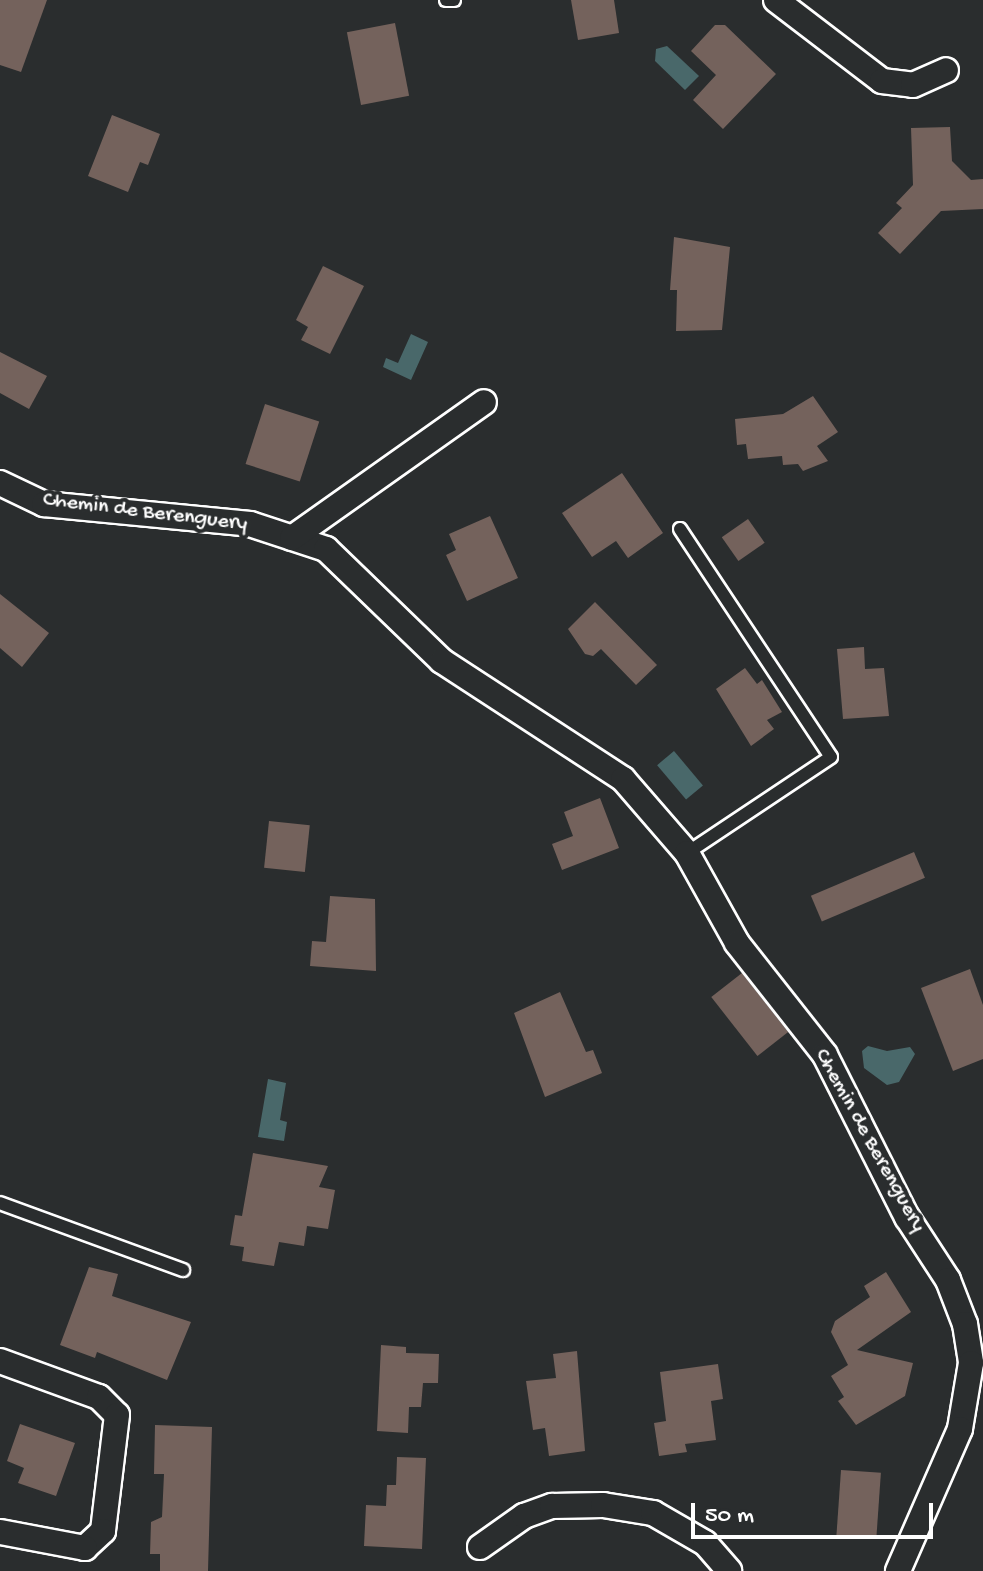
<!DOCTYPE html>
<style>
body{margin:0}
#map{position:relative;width:983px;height:1571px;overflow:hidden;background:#2a2d2e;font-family:"Gochi Hand",sans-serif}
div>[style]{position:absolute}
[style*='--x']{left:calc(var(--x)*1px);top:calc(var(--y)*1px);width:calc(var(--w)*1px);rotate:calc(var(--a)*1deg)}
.water>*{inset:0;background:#49686a;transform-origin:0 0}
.building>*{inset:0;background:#74625c;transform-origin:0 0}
.roads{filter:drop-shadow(2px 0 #fff) drop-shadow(-2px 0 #fff) drop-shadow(0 2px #fff) drop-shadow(0 -2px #fff)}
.service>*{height:12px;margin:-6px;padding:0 6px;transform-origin:6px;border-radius:6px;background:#2a2d2e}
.minor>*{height:24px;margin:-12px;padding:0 12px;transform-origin:12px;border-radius:12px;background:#2a2d2e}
span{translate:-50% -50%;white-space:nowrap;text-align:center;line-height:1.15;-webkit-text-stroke:8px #2a2d2e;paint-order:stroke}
.street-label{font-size:22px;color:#fff}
.scale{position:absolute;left:691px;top:1503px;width:242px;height:36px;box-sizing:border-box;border:4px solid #fff;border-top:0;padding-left:10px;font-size:24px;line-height:28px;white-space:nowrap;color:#fff;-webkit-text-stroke:6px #2a2d2e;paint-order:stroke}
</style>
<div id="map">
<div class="water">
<i style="clip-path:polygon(667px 46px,699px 76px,685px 90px,655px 61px,656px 49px)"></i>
<i style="clip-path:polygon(411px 334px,428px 342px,411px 380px,383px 367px,386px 358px,398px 363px)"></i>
<i style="left:674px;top:751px;width:45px;height:22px;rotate:50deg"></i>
<i style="clip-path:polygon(868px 1046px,887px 1051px,910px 1047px,915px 1054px,899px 1082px,887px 1085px,864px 1068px,862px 1051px)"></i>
<i style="clip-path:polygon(268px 1079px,286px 1083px,280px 1120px,287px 1122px,284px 1141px,258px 1137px)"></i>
</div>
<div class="building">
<i style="clip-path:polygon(0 0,47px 0,21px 72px,0 65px)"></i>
<i style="clip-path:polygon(571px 0,614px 0,619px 33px,578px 40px)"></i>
<i style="left:395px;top:23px;width:74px;height:49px;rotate:79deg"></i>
<i style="clip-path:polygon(715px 25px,725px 25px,776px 74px,723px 129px,693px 100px,716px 75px,691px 51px)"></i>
<i style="clip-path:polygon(112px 115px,160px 134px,148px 165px,140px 162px,128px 192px,88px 176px)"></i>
<i style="clip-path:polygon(950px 127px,952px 161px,971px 180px,983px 179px,983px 209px,941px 211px,900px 254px,878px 233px,902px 208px,896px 203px,913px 185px,911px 128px)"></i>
<i style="clip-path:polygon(674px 237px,730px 247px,722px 330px,676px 331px,677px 290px,670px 290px)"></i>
<i style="clip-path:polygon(323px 266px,364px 286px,330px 354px,301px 340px,308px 327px,296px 320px)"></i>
<i style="clip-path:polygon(0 352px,47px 376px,29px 409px,0 393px)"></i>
<i style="clip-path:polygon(813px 396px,838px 432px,817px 446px,828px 461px,803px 471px,798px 464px,783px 465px,782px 456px,748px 459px,746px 444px,737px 445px,735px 419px,783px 414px)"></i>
<i style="left:265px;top:404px;width:57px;height:63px;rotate:18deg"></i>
<i style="clip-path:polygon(622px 473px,663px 533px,628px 558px,616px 541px,592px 557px,562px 513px)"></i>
<i style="clip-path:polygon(490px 516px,518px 578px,467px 601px,446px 555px,456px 550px,449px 534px)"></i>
<i style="left:748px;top:519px;width:29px;height:32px;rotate:55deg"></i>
<i style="clip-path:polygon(0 594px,49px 633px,22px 667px,0 648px)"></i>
<i style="clip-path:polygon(595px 602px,657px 665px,636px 685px,601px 649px,593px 656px,585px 654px,568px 629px)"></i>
<i style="clip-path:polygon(864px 647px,865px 669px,884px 668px,889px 716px,843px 719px,837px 649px)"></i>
<i style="clip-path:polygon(745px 668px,757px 684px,762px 680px,782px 712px,767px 720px,774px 729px,751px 746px,716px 689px)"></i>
<i style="clip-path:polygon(600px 798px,619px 848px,562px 870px,552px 844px,573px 836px,564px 812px)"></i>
<i style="left:269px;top:821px;width:41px;height:47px;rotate:6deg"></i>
<i style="left:914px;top:852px;width:28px;height:112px;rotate:67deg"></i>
<i style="clip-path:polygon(330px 896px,375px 899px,376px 971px,310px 966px,312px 941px,326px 942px)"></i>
<i style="clip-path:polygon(970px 969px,983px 1005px,983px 1059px,953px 1071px,921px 988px)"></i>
<i style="left:742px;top:973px;width:75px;height:39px;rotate:52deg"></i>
<i style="clip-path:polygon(560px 992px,586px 1052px,593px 1050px,602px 1073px,545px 1097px,514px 1013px)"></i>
<i style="clip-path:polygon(253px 1153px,328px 1166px,319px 1187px,335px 1190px,328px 1229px,307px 1226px,304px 1246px,279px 1242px,274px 1266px,242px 1261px,244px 1247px,230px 1245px,235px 1215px,242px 1216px)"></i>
<i style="clip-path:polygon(89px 1267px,118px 1274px,112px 1296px,191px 1322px,167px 1380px,97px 1352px,95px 1358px,60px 1345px)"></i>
<i style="clip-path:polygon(886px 1272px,911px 1312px,857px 1350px,913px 1363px,905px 1396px,856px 1425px,838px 1401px,844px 1397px,831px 1376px,848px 1365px,831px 1332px,835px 1321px,870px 1297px,864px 1286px)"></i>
<i style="clip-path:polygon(381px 1345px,406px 1347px,406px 1353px,439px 1354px,438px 1383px,423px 1383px,421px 1407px,409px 1407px,408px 1433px,377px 1431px)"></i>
<i style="clip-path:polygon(577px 1351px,585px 1451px,549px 1456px,545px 1428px,533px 1430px,526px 1381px,556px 1378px,553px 1354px)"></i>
<i style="clip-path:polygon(718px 1364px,723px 1399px,711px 1401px,716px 1440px,685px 1444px,687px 1452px,659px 1456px,654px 1423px,666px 1421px,660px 1372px)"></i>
<i style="clip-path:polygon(20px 1424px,75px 1443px,56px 1496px,18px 1483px,24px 1468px,7px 1461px)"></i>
<i style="clip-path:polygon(155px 1425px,212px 1427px,208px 1571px,160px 1571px,160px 1554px,150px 1554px,151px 1522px,162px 1517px,164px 1474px,154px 1474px)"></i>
<i style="clip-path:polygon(397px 1457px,426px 1458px,422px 1549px,364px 1546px,366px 1505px,386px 1506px,387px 1485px,396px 1485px)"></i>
<i style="left:841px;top:1470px;width:40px;height:66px;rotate:4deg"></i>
</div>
<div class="roads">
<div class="service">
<i style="--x:446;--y:0;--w:8;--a:0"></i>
<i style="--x:680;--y:529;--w:273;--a:56.5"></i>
<i style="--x:831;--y:757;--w:173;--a:146.3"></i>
<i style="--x:0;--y:1203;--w:195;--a:20.1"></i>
</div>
<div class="minor">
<i style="--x:776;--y:0;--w:133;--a:37.4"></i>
<i style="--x:882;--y:81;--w:31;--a:7"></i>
<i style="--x:913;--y:85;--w:36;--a:-24"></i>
<i style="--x:0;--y:483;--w:49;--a:25.5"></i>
<i style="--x:44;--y:504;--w:207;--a:5.5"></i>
<i style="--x:250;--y:524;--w:80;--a:18.2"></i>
<i style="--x:326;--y:549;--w:161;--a:44"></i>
<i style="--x:442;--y:661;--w:216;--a:33.1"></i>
<i style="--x:623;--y:779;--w:98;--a:49.1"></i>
<i style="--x:687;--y:853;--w:103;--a:60.9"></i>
<i style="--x:737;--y:943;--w:142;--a:51.8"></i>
<i style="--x:825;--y:1055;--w:182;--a:63.2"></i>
<i style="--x:907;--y:1217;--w:75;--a:56.9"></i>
<i style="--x:948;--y:1280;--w:47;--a:68.9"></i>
<i style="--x:965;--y:1324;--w:39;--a:81"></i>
<i style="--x:971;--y:1363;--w:67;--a:99.5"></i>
<i style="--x:960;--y:1429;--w:155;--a:113.6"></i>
<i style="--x:292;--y:538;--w:235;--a:-35.3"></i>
<i style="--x:0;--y:1361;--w:105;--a:20"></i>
<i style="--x:99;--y:1397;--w:25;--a:45"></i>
<i style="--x:117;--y:1415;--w:117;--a:96.9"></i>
<i style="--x:103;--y:1531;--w:25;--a:137"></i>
<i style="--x:85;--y:1548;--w:86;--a:-169.3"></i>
<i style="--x:480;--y:1547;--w:54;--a:-35.2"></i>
<i style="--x:524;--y:1516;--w:30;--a:-20"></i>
<i style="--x:552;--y:1506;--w:51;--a:-1.1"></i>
<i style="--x:603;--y:1505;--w:51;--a:9.1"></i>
<i style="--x:653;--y:1513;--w:60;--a:30"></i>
<i style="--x:705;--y:1543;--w:37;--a:49"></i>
</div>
</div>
<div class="street-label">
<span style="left:145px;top:513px;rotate:7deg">Chemin de Berenguery</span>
<span style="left:869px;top:1141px;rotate:61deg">Chemin de Berenguery</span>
</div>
<div class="scale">50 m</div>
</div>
